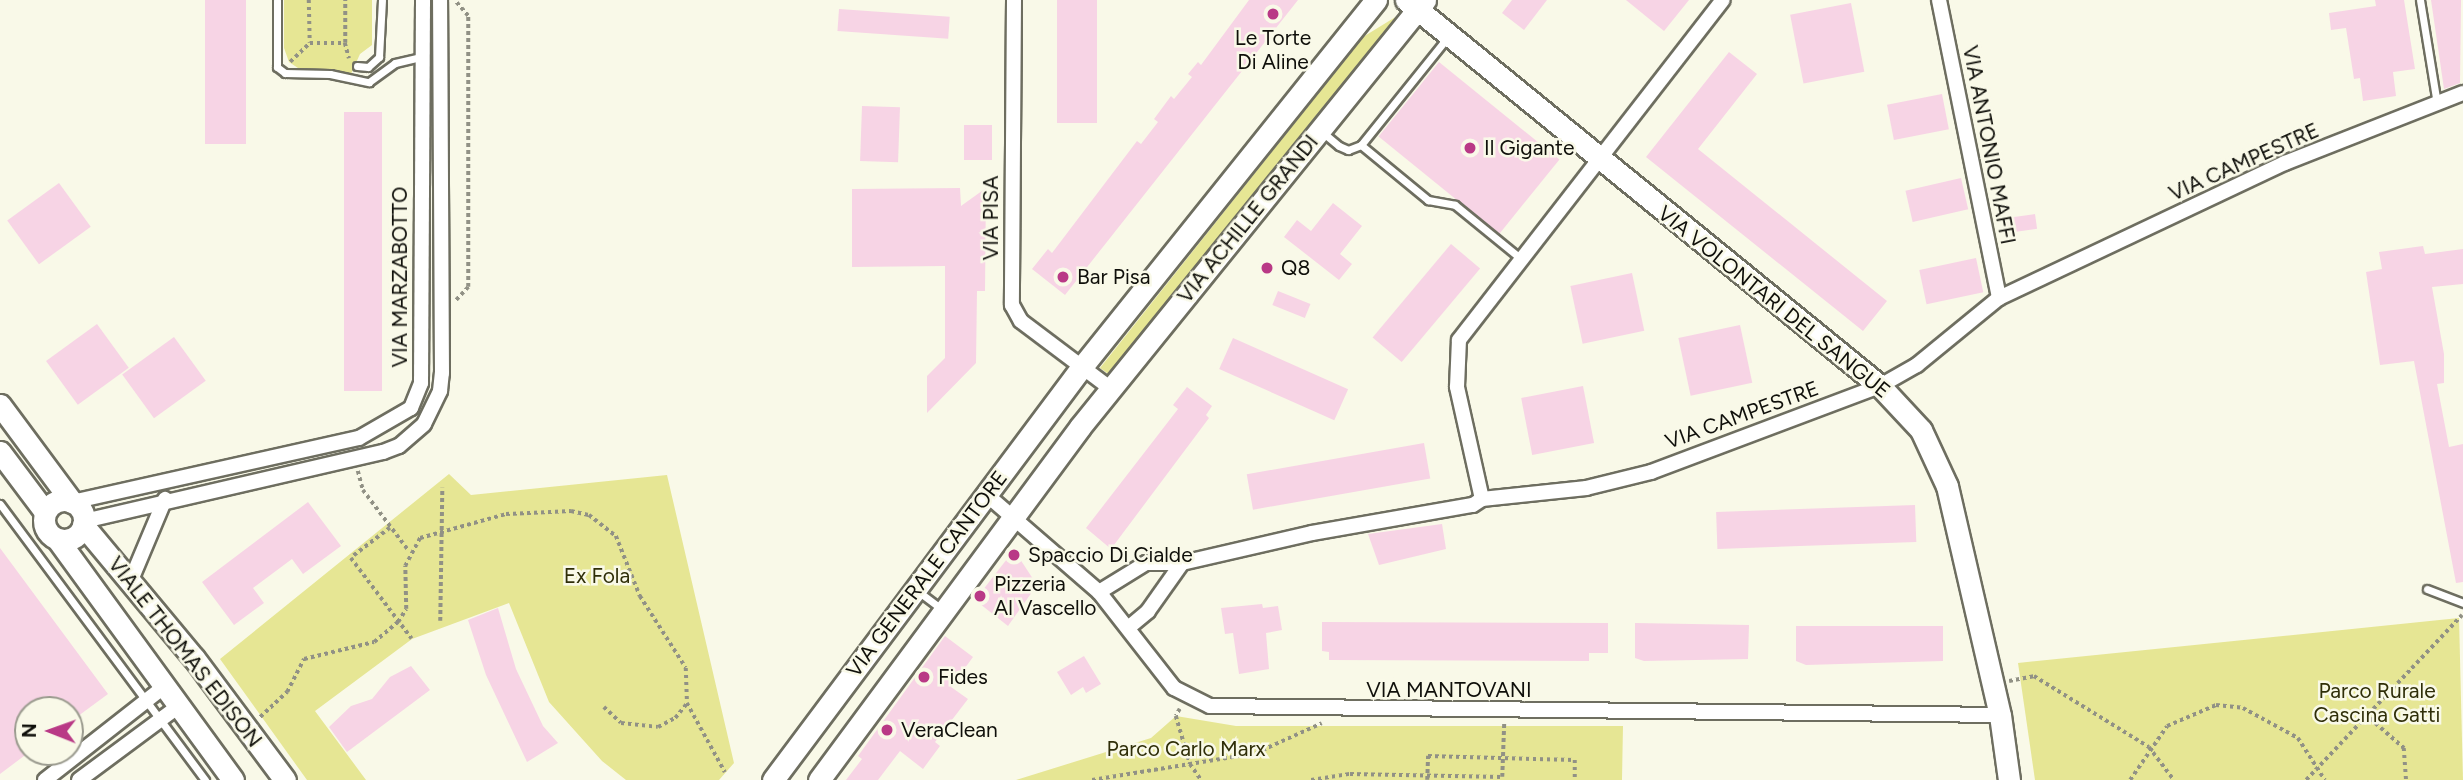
<!DOCTYPE html>
<style>
body{margin:0}
#map{position:relative;width:2463px;height:780px;overflow:hidden;background:#f9f9e8;font-family:Figtree,sans-serif}
div>[style]{position:absolute}
[style*='--x']{left:calc(var(--x)*1px);top:calc(var(--y)*1px);width:calc(var(--w)*1px);rotate:calc(var(--a)*1deg)}
.green>*{inset:0;background:#e6e694}
.building>*{inset:0;background:#f7d4e5;transform-origin:0 0}
.path>*{height:3.5px;margin-top:-1.75px;transform-origin:0;background:repeating-linear-gradient(90deg,#919185 0 3.5px,transparent 0 7px)}
.roads{filter:drop-shadow(2px 0 #6e6e60) drop-shadow(-2px 0 #6e6e60) drop-shadow(0 2px #6e6e60) drop-shadow(0 -2px #6e6e60)}
.lane>*{height:7px;margin:-3.5px;padding:0 3.5px;transform-origin:3.5px;border-radius:3.5px;background:#fff}
.street>*{height:14px;margin:-7px;padding:0 7px;transform-origin:7px;border-radius:7px;background:#fff}
.secondary>*{height:21px;margin:-10.5px;padding:0 10.5px;transform-origin:10.5px;border-radius:10.5px;background:#fff}
.secondary>.ring{margin:-10.5px;padding:0;box-sizing:content-box;background:none;border:21px solid #fff;border-radius:50%}
.dots>*{width:19px;height:19px;translate:-50% -50%;box-sizing:border-box;border:4px solid #f9f9e8;border-radius:50%}
span{translate:-50% -50%;white-space:nowrap;text-align:center;line-height:1.15;-webkit-text-stroke:5px #f9f9e8;paint-order:stroke}
.poi-label{font-size:21px;color:#0f0f0a}
.left{translate:0 -50%;text-align:left}
.street-label{font-size:21px;color:#0f0f0a}
.park-label{font-size:21px;color:#2f2e08}
.north{position:absolute;left:14px;top:696px;width:70px;height:70px;box-sizing:border-box;background:#f9f9e8;border:2px solid #9b9b8f;border-radius:50%;rotate:271deg;font-size:19px;font-weight:700;line-height:28px;text-align:center;color:#0f0f0a}
.north::after{content:'';display:block;margin:auto;width:24px;height:32px;background:#b93986;clip-path:polygon(50% 0,100% 100%,50% 72%,0 100%)}
</style>
<div id="map">
<div class="green">
<i style="clip-path:polygon(284px 0,372px 0,372px 45px,360px 54px,351px 74px,298px 68px,289px 62px,284px 48px)"></i>
<i style="clip-path:polygon(1402px 13px,1110px 375px,1100px 368px,1363px 37px)"></i>
<i style="clip-path:polygon(449px 474px,471px 495px,667px 475px,734px 763px,719px 780px,626px 780px,602px 761px,549px 702px,509px 603px,412px 639px,315px 711px,366px 780px,307px 780px,220px 659px)"></i>
<i style="clip-path:polygon(2459px 618px,2463px 780px,2035px 780px,2018px 663px)"></i>
<i style="clip-path:polygon(1176px 716px,1236px 726px,1623px 726px,1622px 780px,1016px 780px,1151px 738px)"></i>
</div>
<div class="building">
<i style="left:205px;top:0;width:41px;height:144px"></i>
<i style="left:1057px;top:0;width:40px;height:123px"></i>
<i style="clip-path:polygon(1249px 0,1298px 0,1065px 295px,1032px 269px,1048px 249px,1052px 253px,1137px 141px,1141px 144px,1158px 122px,1154px 119px,1171px 96px,1174px 99px,1192px 77px,1188px 74px,1198px 62px,1201px 65px)"></i>
<i style="clip-path:polygon(1512px 0,1547px 0,1524px 30px,1502px 13px)"></i>
<i style="clip-path:polygon(1626px 0,1689px 0,1664px 31px)"></i>
<i style="clip-path:polygon(2375px 0,2404px 0,2415px 69px,2393px 72px,2396px 96px,2363px 101px,2360px 78px,2354px 79px,2346px 28px,2331px 30px,2329px 13px,2376px 6px)"></i>
<i style="clip-path:polygon(2431px 0,2461px 0,2460px 83px,2444px 89px)"></i>
<i style="left:1851px;top:3px;width:70px;height:62px;rotate:79deg"></i>
<i style="left:839px;top:9px;width:111px;height:22px;rotate:4deg"></i>
<i style="clip-path:polygon(1729px 52px,1757px 74px,1698px 149px,1887px 301px,1863px 331px,1646px 157px)"></i>
<i style="left:1439px;top:62px;width:155px;height:96px;rotate:39deg"></i>
<i style="left:1942px;top:94px;width:36px;height:56px;rotate:79deg"></i>
<i style="left:862px;top:106px;width:38px;height:55px;rotate:2deg"></i>
<i style="left:344px;top:112px;width:38px;height:279px"></i>
<i style="left:964px;top:125px;width:28px;height:35px"></i>
<i style="left:1961px;top:178px;width:32px;height:57px;rotate:77deg"></i>
<i style="left:59px;top:183px;width:54px;height:64px;rotate:54deg"></i>
<i style="clip-path:polygon(960px 188px,961px 206px,986px 188px,985px 291px,977px 291px,976px 363px,927px 413px,927px 376px,945px 358px,945px 266px,852px 267px,852px 189px)"></i>
<i style="clip-path:polygon(1333px 203px,1362px 226px,1340px 254px,1352px 264px,1339px 280px,1284px 237px,1297px 220px,1311px 231px)"></i>
<i style="left:2035px;top:214px;width:15px;height:34px;rotate:82deg"></i>
<i style="left:1451px;top:244px;width:38px;height:122px;rotate:40deg"></i>
<i style="clip-path:polygon(2423px 246px,2425px 254px,2463px 249px,2463px 284px,2432px 287px,2444px 354px,2444px 383px,2437px 384px,2449px 447px,2463px 444px,2463px 582px,2456px 583px,2414px 361px,2380px 365px,2366px 272px,2382px 269px,2379px 252px)"></i>
<i style="left:1976px;top:258px;width:35px;height:58px;rotate:78deg"></i>
<i style="left:1632px;top:273px;width:59px;height:63px;rotate:78deg"></i>
<i style="left:1278px;top:291px;width:35px;height:15px;rotate:22deg"></i>
<i style="left:97px;top:324px;width:54px;height:63px;rotate:54deg"></i>
<i style="left:1740px;top:325px;width:59px;height:63px;rotate:78deg"></i>
<i style="left:174px;top:337px;width:54px;height:64px;rotate:54deg"></i>
<i style="left:1233px;top:338px;width:126px;height:34px;rotate:24deg"></i>
<i style="left:1583px;top:386px;width:58px;height:63px;rotate:79deg"></i>
<i style="clip-path:polygon(1187px 387px,1212px 406px,1206px 415px,1209px 418px,1111px 549px,1086px 528px,1178px 409px,1173px 405px)"></i>
<i style="left:1424px;top:443px;width:36px;height:180px;rotate:80deg"></i>
<i style="clip-path:polygon(308px 502px,341px 546px,303px 574px,292px 559px,253px 588px,264px 603px,234px 625px,202px 582px)"></i>
<i style="left:1915px;top:505px;width:37px;height:199px;rotate:88deg"></i>
<i style="clip-path:polygon(1442px 524px,1446px 549px,1379px 565px,1368px 534px)"></i>
<i style="clip-path:polygon(0 548px,108px 694px,70px 722px,70px 710px,28px 710px,28px 753px,0 774px)"></i>
<i style="clip-path:polygon(1014px 550px,1037px 585px,1008px 626px,975px 600px)"></i>
<i style="clip-path:polygon(1262px 604px,1263px 608px,1278px 606px,1282px 630px,1266px 633px,1269px 669px,1239px 674px,1233px 633px,1225px 634px,1221px 608px)"></i>
<i style="clip-path:polygon(498px 608px,516px 669px,543px 726px,558px 743px,527px 762px,486px 675px,468px 620px)"></i>
<i style="clip-path:polygon(1322px 622px,1608px 623px,1608px 653px,1589px 653px,1589px 661px,1329px 660px,1329px 652px,1322px 651px)"></i>
<i style="clip-path:polygon(1635px 623px,1749px 625px,1748px 659px,1644px 661px,1635px 658px)"></i>
<i style="clip-path:polygon(1796px 626px,1943px 626px,1943px 661px,1806px 665px,1796px 661px)"></i>
<i style="clip-path:polygon(945px 636px,973px 657px,951px 687px,968px 699px,935px 742px,940px 746px,923px 769px,900px 751px,878px 780px,846px 780px,862px 759px,858px 756px)"></i>
<i style="clip-path:polygon(1084px 656px,1101px 684px,1086px 693px,1083px 687px,1071px 695px,1057px 672px)"></i>
<i style="clip-path:polygon(411px 666px,430px 690px,347px 752px,329px 727px,351px 706px,372px 699px,390px 677px)"></i>
</div>
<div class="path">
<i style="--x:309;--y:0;--w:43;--a:88.7"></i>
<i style="--x:345;--y:43;--w:16;--a:75"></i>
<i style="--x:290;--y:62;--w:28;--a:-44"></i>
<i style="--x:310;--y:43;--w:35;--a:0"></i>
<i style="--x:345;--y:43;--w:43;--a:-90"></i>
<i style="--x:456;--y:300;--w:18;--a:-47"></i>
<i style="--x:468;--y:287;--w:271;--a:-90"></i>
<i style="--x:468;--y:16;--w:18;--a:-131"></i>
<i style="--x:358;--y:471;--w:20;--a:75"></i>
<i style="--x:363;--y:490;--w:76;--a:53"></i>
<i style="--x:390;--y:528;--w:49;--a:142.4"></i>
<i style="--x:351;--y:558;--w:101;--a:53"></i>
<i style="--x:440;--y:621;--w:133;--a:-89.1"></i>
<i style="--x:2009;--y:681;--w:25;--a:-11"></i>
<i style="--x:2034;--y:676;--w:135;--a:31.7"></i>
<i style="--x:2149;--y:747;--w:41;--a:52.9"></i>
<i style="--x:604;--y:707;--w:23;--a:43"></i>
<i style="--x:621;--y:723;--w:37;--a:6"></i>
<i style="--x:658;--y:727;--w:19;--a:-28"></i>
<i style="--x:675;--y:718;--w:19;--a:-51"></i>
<i style="--x:1180;--y:709;--w:8;--a:120"></i>
<i style="--x:1176;--y:716;--w:50;--a:73.7"></i>
<i style="--x:1190;--y:764;--w:19;--a:55"></i>
<i style="--x:2365;--y:714;--w:52;--a:41.1"></i>
<i style="--x:2404;--y:748;--w:32;--a:86"></i>
<i style="--x:260;--y:717;--w:37;--a:-43"></i>
<i style="--x:287;--y:692;--w:37;--a:-63"></i>
<i style="--x:304;--y:659;--w:72;--a:-13.7"></i>
<i style="--x:374;--y:642;--w:31;--a:-40"></i>
<i style="--x:398;--y:622;--w:15;--a:-58"></i>
<i style="--x:406;--y:609;--w:43;--a:-91.3"></i>
<i style="--x:405;--y:566;--w:32;--a:-62"></i>
<i style="--x:420;--y:538;--w:89;--a:-15.6"></i>
<i style="--x:506;--y:514;--w:65;--a:-2.6"></i>
<i style="--x:571;--y:511;--w:18;--a:13"></i>
<i style="--x:589;--y:515;--w:34;--a:38"></i>
<i style="--x:616;--y:536;--w:65;--a:68.2"></i>
<i style="--x:640;--y:596;--w:85;--a:57.4"></i>
<i style="--x:686;--y:668;--w:35;--a:88"></i>
<i style="--x:687;--y:703;--w:79;--a:61.2"></i>
<i style="--x:1092;--y:780;--w:166;--a:-9.3"></i>
<i style="--x:1256;--y:753;--w:72;--a:-24.4"></i>
<i style="--x:1311;--y:780;--w:39;--a:-9"></i>
<i style="--x:1350;--y:774;--w:152;--a:1.1"></i>
<i style="--x:1502;--y:777;--w:55;--a:-87.9"></i>
<i style="--x:1427;--y:780;--w:24;--a:-88"></i>
<i style="--x:1428;--y:756;--w:147;--a:1.6"></i>
<i style="--x:1575;--y:760;--w:20;--a:90"></i>
<i style="--x:2130;--y:780;--w:65;--a:-55.6"></i>
<i style="--x:2167;--y:726;--w:53;--a:-23.2"></i>
<i style="--x:2216;--y:705;--w:27;--a:6"></i>
<i style="--x:2243;--y:708;--w:63;--a:28.6"></i>
<i style="--x:2298;--y:738;--w:50;--a:57.3"></i>
<i style="--x:2306;--y:780;--w:227;--a:-46.6"></i>
</div>
<div class="roads">
<div class="lane">
<i style="--x:277;--y:0;--w:67;--a:90"></i>
<i style="--x:277;--y:67;--w:10;--a:37"></i>
<i style="--x:285;--y:73;--w:45;--a:1.3"></i>
<i style="--x:330;--y:74;--w:40;--a:12"></i>
<i style="--x:369;--y:82;--w:32;--a:-36"></i>
<i style="--x:395;--y:63;--w:28;--a:-13"></i>
<i style="--x:2420;--y:0;--w:105;--a:80.7"></i>
<i style="--x:1447;--y:38;--w:137;--a:128.8"></i>
<i style="--x:1361;--y:145;--w:87;--a:39.4"></i>
<i style="--x:1428;--y:200;--w:27;--a:10"></i>
<i style="--x:1455;--y:205;--w:84;--a:39.2"></i>
<i style="--x:357;--y:66;--w:11;--a:5"></i>
<i style="--x:368;--y:67;--w:15;--a:-42"></i>
<i style="--x:379;--y:57;--w:57;--a:-87"></i>
<i style="--x:1321;--y:131;--w:23;--a:40"></i>
<i style="--x:1339;--y:146;--w:10;--a:24"></i>
<i style="--x:1348;--y:150;--w:14;--a:-21"></i>
<i style="--x:0;--y:504;--w:344;--a:53.4"></i>
<i style="--x:2427;--y:589;--w:39;--a:21"></i>
<i style="--x:919;--y:592;--w:30;--a:37"></i>
</div>
<div class="street">
<i style="--x:1014;--y:0;--w:305;--a:90.4"></i>
<i style="--x:1012;--y:305;--w:18;--a:61"></i>
<i style="--x:1021;--y:321;--w:111;--a:37"></i>
<i style="--x:1939;--y:0;--w:304;--a:78.6"></i>
<i style="--x:987;--y:495;--w:148;--a:40.9"></i>
<i style="--x:1099;--y:592;--w:122;--a:52"></i>
<i style="--x:1174;--y:688;--w:40;--a:26.6"></i>
<i style="--x:1210;--y:706;--w:790;--a:0.65"></i>
<i style="--x:1482;--y:499;--w:115;--a:-102.6"></i>
<i style="--x:1457;--y:387;--w:47;--a:-87.6"></i>
<i style="--x:1459;--y:340;--w:430;--a:-52.2"></i>
<i style="--x:72;--y:502;--w:294;--a:-12.6"></i>
<i style="--x:359;--y:438;--w:60;--a:-30"></i>
<i style="--x:411;--y:408;--w:27;--a:-68"></i>
<i style="--x:421;--y:383;--w:383;--a:-89.7"></i>
<i style="--x:84;--y:521;--w:307;--a:-13"></i>
<i style="--x:383;--y:452;--w:17;--a:-21"></i>
<i style="--x:399;--y:446;--w:33;--a:-41"></i>
<i style="--x:424;--y:424;--w:37;--a:-64"></i>
<i style="--x:440;--y:391;--w:18;--a:-84"></i>
<i style="--x:442;--y:373;--w:373;--a:-90.3"></i>
<i style="--x:131;--y:580;--w:88;--a:-67.2"></i>
<i style="--x:1099;--y:592;--w:55;--a:-31.7"></i>
<i style="--x:1146;--y:563;--w:36;--a:0"></i>
<i style="--x:1182;--y:563;--w:133;--a:-13"></i>
<i style="--x:1312;--y:533;--w:163;--a:-9.9"></i>
<i style="--x:1473;--y:505;--w:11;--a:-34"></i>
<i style="--x:1482;--y:499;--w:105;--a:-6"></i>
<i style="--x:1586;--y:488;--w:67;--a:-13.8"></i>
<i style="--x:1651;--y:472;--w:245;--a:-20.6"></i>
<i style="--x:1880;--y:386;--w:43;--a:-29.6"></i>
<i style="--x:1917;--y:365;--w:106;--a:-39.3"></i>
<i style="--x:1999;--y:298;--w:316;--a:-25.3"></i>
<i style="--x:2285;--y:163;--w:191;--a:-21.5"></i>
<i style="--x:1128;--y:628;--w:26;--a:-40"></i>
<i style="--x:1148;--y:611;--w:59;--a:-54.7"></i>
<i style="--x:45;--y:780;--w:152;--a:-38.1"></i>
<i style="--x:79;--y:780;--w:124;--a:-36.5"></i>
</div>
<div class="secondary">
<i style="--x:1406;--y:0;--w:611;--a:39.16"></i>
<i style="--x:1880;--y:386;--w:60;--a:47"></i>
<i style="--x:1921;--y:430;--w:62;--a:65.1"></i>
<i style="--x:1947;--y:486;--w:235;--a:77"></i>
<i style="--x:2000;--y:715;--w:66;--a:82.1"></i>
<i style="--x:0;--y:405;--w:121;--a:53.4"></i>
<i style="--x:0;--y:452;--w:75;--a:53.1"></i>
<i class="ring" style="left:44px;top:500px;width:19px;height:19px"></i>
<i style="--x:83;--y:525;--w:173;--a:50.2"></i>
<i style="--x:194;--y:658;--w:152;--a:53.3"></i>
<i style="--x:58;--y:540;--w:297;--a:53.9"></i>
<i style="--x:773;--y:780;--w:514;--a:-53.22"></i>
<i style="--x:1081;--y:368;--w:472;--a:-51.3"></i>
<i style="--x:819;--y:780;--w:439;--a:-53.5"></i>
<i style="--x:1080;--y:427;--w:549;--a:-51.06"></i>
</div>
</div>
<div class="dots">
<i style="left:1273px;top:14px;background:#b93986"></i>
<i style="left:1470px;top:148px;background:#b93986"></i>
<i style="left:1267px;top:268px;background:#b93986"></i>
<i style="left:1063px;top:277px;background:#b93986"></i>
<i style="left:1014px;top:555px;background:#b93986"></i>
<i style="left:980px;top:596px;background:#b93986"></i>
<i style="left:924px;top:677px;background:#b93986"></i>
<i style="left:887px;top:730px;background:#b93986"></i>
</div>
<div class="poi-label">
<span style="left:1273px;top:50px">Le Torte<br>Di Aline</span>
<span class="left" style="left:1484px;top:148px">Il Gigante</span>
<span class="left" style="left:1281px;top:268px">Q8</span>
<span class="left" style="left:1077px;top:277px">Bar Pisa</span>
<span class="left" style="left:1028px;top:555px">Spaccio Di Cialde</span>
<span class="left" style="left:994px;top:596px">Pizzeria<br>Al Vascello</span>
<span class="left" style="left:938px;top:677px">Fides</span>
<span class="left" style="left:901px;top:730px">VeraClean</span>
</div>
<div class="street-label">
<span style="left:1989px;top:145px;rotate:79deg">VIA ANTONIO MAFFI</span>
<span style="left:2244px;top:162px;rotate:-24deg">VIA CAMPESTRE</span>
<span style="left:991px;top:218px;rotate:-90deg">VIA PISA</span>
<span style="left:1248px;top:219px;rotate:-51deg">VIA ACHILLE GRANDI</span>
<span style="left:400px;top:277px;rotate:-90deg">VIA MARZABOTTO</span>
<span style="left:1774px;top:302px;rotate:39deg">VIA VOLONTARI DEL SANGUE</span>
<span style="left:1742px;top:415px;rotate:-20deg">VIA CAMPESTRE</span>
<span style="left:927px;top:574px;rotate:-53deg">VIA GENERALE CANTORE</span>
<span style="left:185px;top:652px;rotate:52deg">VIALE THOMAS EDISON</span>
<span style="left:1449px;top:690px">VIA MANTOVANI</span>
</div>
<div class="park-label">
<span style="left:597px;top:576px">Ex Fola</span>
<span style="left:2377px;top:703px">Parco Rurale<br>Cascina Gatti</span>
<span style="left:1186px;top:749px">Parco Carlo Marx</span>
</div>
<div class="north">N</div>
</div>
